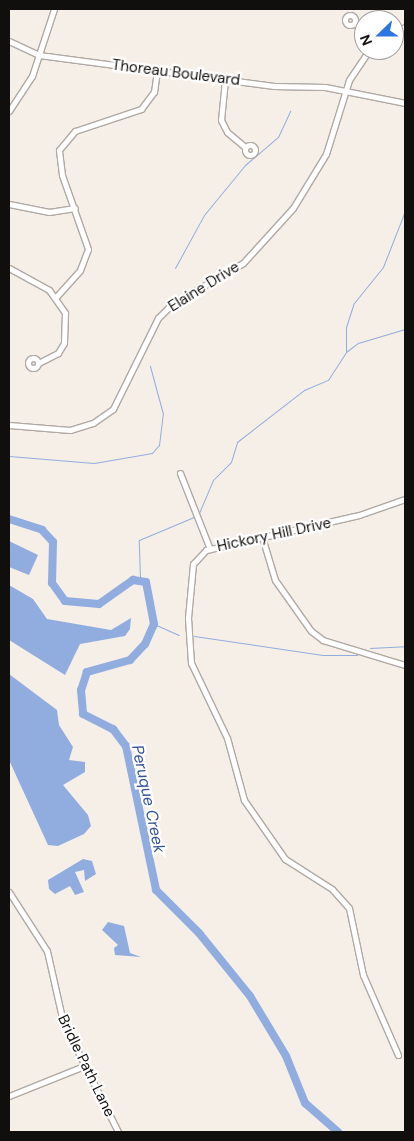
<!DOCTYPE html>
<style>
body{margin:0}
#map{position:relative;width:414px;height:1141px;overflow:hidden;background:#f6efe8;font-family:"DM Sans",sans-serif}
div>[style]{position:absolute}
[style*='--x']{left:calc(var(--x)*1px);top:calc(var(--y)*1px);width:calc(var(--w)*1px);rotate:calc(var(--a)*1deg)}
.water>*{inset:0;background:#91addf}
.stream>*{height:1px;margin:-0.5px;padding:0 0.5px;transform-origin:0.5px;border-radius:0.5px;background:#91addf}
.river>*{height:8px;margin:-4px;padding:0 4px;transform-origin:4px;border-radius:4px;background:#91addf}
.roads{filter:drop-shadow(1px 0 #b0a9a3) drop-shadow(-1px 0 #b0a9a3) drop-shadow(0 1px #b0a9a3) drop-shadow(0 -1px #b0a9a3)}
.minor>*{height:5px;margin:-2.5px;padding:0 2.5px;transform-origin:2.5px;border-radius:2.5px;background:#fff}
.minor>.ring{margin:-2.5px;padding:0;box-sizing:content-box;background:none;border:5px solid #fff;border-radius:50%}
span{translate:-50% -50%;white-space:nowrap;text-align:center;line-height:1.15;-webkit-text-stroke:4.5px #fff;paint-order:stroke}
.street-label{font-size:15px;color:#110f0d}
.water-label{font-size:16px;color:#335492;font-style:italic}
.frame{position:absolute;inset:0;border:10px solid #110f0d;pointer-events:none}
.north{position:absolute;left:354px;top:10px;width:50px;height:50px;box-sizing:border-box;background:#fff;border:1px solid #a09f9e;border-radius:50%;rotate:248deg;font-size:14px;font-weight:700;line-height:20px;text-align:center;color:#110f0d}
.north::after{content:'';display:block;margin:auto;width:18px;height:22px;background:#2d75e1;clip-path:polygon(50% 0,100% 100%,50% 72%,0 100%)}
</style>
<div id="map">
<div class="water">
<i style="clip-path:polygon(9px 541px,38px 555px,29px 575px,9px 567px)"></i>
<i style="clip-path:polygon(9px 585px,33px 599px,47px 619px,111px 630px,131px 618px,130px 629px,125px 636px,80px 644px,65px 675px,9px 640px)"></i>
<i style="clip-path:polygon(9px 674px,57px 710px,59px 725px,73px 747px,69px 760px,85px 762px,85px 772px,63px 785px,88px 815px,91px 826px,84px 834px,58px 846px,48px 845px,9px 760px)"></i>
<i style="clip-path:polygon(83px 859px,92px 861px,96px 874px,85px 881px,84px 870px,75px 872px,84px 892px,75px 895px,70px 886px,55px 894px,49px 889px,48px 880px)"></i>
<i style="clip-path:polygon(108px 922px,124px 926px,130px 953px,141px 957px,115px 955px,114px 948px,118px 945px,102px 930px)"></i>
</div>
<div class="stream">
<i style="--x:175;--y:268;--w:60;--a:-61.3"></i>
<i style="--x:204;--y:215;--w:65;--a:-50.6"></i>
<i style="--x:245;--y:165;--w:43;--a:-40.3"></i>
<i style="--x:278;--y:137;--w:29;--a:-65"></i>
<i style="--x:346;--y:351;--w:24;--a:-90"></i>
<i style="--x:346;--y:327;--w:25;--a:-72"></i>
<i style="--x:354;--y:303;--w:46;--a:-51.1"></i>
<i style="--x:383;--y:267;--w:60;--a:-68.6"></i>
<i style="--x:9;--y:456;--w:85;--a:4.7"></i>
<i style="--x:94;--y:463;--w:59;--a:-9.8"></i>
<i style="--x:152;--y:453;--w:11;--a:-49"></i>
<i style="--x:159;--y:445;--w:31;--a:-83"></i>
<i style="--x:163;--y:414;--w:50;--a:-105.2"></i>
<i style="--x:199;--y:513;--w:36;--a:-67"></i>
<i style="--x:213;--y:480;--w:25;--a:-45"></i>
<i style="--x:231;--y:462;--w:21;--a:-73"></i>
<i style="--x:237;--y:442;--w:85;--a:-37.8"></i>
<i style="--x:304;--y:390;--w:26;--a:-23"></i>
<i style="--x:328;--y:380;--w:33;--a:-57"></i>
<i style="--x:346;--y:352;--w:15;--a:-37"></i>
<i style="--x:358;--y:343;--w:49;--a:-16.6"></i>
<i style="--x:146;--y:582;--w:8;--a:-140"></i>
<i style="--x:140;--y:577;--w:37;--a:-92"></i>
<i style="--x:139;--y:540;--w:62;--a:-22.8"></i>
<i style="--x:154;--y:624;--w:27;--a:24"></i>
<i style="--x:194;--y:636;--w:130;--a:8.4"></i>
<i style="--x:323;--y:655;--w:34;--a:0"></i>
<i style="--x:370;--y:648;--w:35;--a:-3"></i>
</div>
<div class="river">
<i style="--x:9;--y:519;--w:35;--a:18"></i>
<i style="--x:42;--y:530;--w:16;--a:47"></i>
<i style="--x:53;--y:542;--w:41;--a:91.4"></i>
<i style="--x:52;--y:583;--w:22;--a:54"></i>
<i style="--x:65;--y:601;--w:34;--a:5"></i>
<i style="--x:99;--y:604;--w:42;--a:-35.2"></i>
<i style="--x:133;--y:580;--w:13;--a:9"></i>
<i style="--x:146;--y:582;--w:43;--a:79.2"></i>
<i style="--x:154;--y:624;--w:22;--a:114"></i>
<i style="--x:145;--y:644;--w:22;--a:133"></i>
<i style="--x:130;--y:660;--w:45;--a:164.4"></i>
<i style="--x:87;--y:672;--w:19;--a:108"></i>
<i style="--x:81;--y:690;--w:24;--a:85"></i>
<i style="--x:83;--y:714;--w:34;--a:27"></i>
<i style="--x:113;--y:729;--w:21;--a:53"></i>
<i style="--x:126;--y:746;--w:147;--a:78.2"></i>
<i style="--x:156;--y:890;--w:61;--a:45"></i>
<i style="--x:199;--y:933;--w:81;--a:51"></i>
<i style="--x:250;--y:996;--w:70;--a:59"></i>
<i style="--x:286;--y:1056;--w:51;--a:68"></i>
<i style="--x:305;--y:1103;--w:44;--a:41.3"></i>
</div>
<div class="roads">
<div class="minor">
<i class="ring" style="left:345px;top:15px;width:5px;height:5px"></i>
<i style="--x:355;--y:23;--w:15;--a:53"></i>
<i style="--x:394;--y:32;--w:12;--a:-24"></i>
<i style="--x:9;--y:41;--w:33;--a:25"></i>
<i style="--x:39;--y:55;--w:237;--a:7.5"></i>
<i style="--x:274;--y:86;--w:51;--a:1.1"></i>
<i style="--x:325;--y:87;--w:82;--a:11.3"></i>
<i style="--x:225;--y:80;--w:40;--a:95.7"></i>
<i style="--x:221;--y:120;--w:13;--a:63"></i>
<i style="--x:227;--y:132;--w:23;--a:40"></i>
<i style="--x:9;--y:111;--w:42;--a:-56.7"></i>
<i style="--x:32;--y:76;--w:71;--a:-71.8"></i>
<i class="ring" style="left:245px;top:145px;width:5px;height:5px"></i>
<i style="--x:9;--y:204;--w:41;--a:11.3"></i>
<i style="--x:49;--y:212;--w:26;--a:-9"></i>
<i style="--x:9;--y:268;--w:46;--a:28.8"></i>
<i style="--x:49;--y:290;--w:28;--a:55"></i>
<i style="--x:65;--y:313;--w:30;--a:92"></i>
<i style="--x:64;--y:343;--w:12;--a:121"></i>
<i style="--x:58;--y:353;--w:22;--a:153"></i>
<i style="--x:56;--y:297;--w:36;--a:-48"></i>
<i style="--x:80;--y:270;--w:22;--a:-69"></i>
<i style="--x:88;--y:249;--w:78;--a:-109.4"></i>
<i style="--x:62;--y:175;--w:25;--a:-97"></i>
<i style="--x:59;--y:150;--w:25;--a:-50"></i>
<i style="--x:75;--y:131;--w:70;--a:-18.4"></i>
<i style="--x:141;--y:109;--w:21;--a:-53"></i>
<i style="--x:154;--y:92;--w:21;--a:-82"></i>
<i class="ring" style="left:28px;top:358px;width:5px;height:5px"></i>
<i style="--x:9;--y:425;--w:61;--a:4.7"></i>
<i style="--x:70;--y:430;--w:24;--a:-17"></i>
<i style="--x:93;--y:423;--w:24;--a:-35"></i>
<i style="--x:113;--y:409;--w:102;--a:-63.7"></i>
<i style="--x:158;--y:318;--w:20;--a:-45"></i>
<i style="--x:172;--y:304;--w:82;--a:-30"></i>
<i style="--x:243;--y:263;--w:74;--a:-47.7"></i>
<i style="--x:293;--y:208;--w:63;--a:-58.6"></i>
<i style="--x:326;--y:154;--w:77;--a:-72.7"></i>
<i style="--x:349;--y:80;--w:36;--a:-56"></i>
<i style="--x:180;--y:473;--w:82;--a:68.5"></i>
<i style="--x:262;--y:537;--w:45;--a:73.2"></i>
<i style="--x:275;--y:580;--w:62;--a:54.8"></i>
<i style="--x:311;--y:631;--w:15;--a:37"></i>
<i style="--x:323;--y:640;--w:86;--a:17"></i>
<i style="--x:9;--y:892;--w:70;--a:57.2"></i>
<i style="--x:47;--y:951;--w:73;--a:77.3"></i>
<i style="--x:63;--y:1022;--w:123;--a:63.4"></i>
<i style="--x:398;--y:1055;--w:87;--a:-113.6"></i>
<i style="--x:363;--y:975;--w:68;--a:-101.8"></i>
<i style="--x:349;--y:908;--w:25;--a:-132"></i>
<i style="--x:332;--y:889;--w:56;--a:-147.4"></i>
<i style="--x:285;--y:859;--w:72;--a:-124.8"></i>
<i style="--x:244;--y:800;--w:64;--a:-105.3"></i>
<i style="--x:227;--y:738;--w:83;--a:-115.6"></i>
<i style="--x:191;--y:663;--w:45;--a:-93.8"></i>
<i style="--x:188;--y:618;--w:54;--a:-84.7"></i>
<i style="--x:193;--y:564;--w:19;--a:-47"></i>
<i style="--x:206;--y:550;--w:157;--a:-12.9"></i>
<i style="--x:359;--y:515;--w:49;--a:-19.2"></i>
<i style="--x:9;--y:1096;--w:81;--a:-21.8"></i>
</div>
</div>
<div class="street-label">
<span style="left:176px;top:73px;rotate:7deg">Thoreau Boulevard</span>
<span style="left:204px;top:287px;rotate:-32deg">Elaine Drive</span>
<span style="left:274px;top:535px;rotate:-12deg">Hickory Hill Drive</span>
<span style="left:86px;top:1066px;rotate:64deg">Bridle Path Lane</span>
</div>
<div class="water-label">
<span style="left:148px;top:799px;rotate:78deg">Peruque Creek</span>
</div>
<div class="frame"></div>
<div class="north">N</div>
</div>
